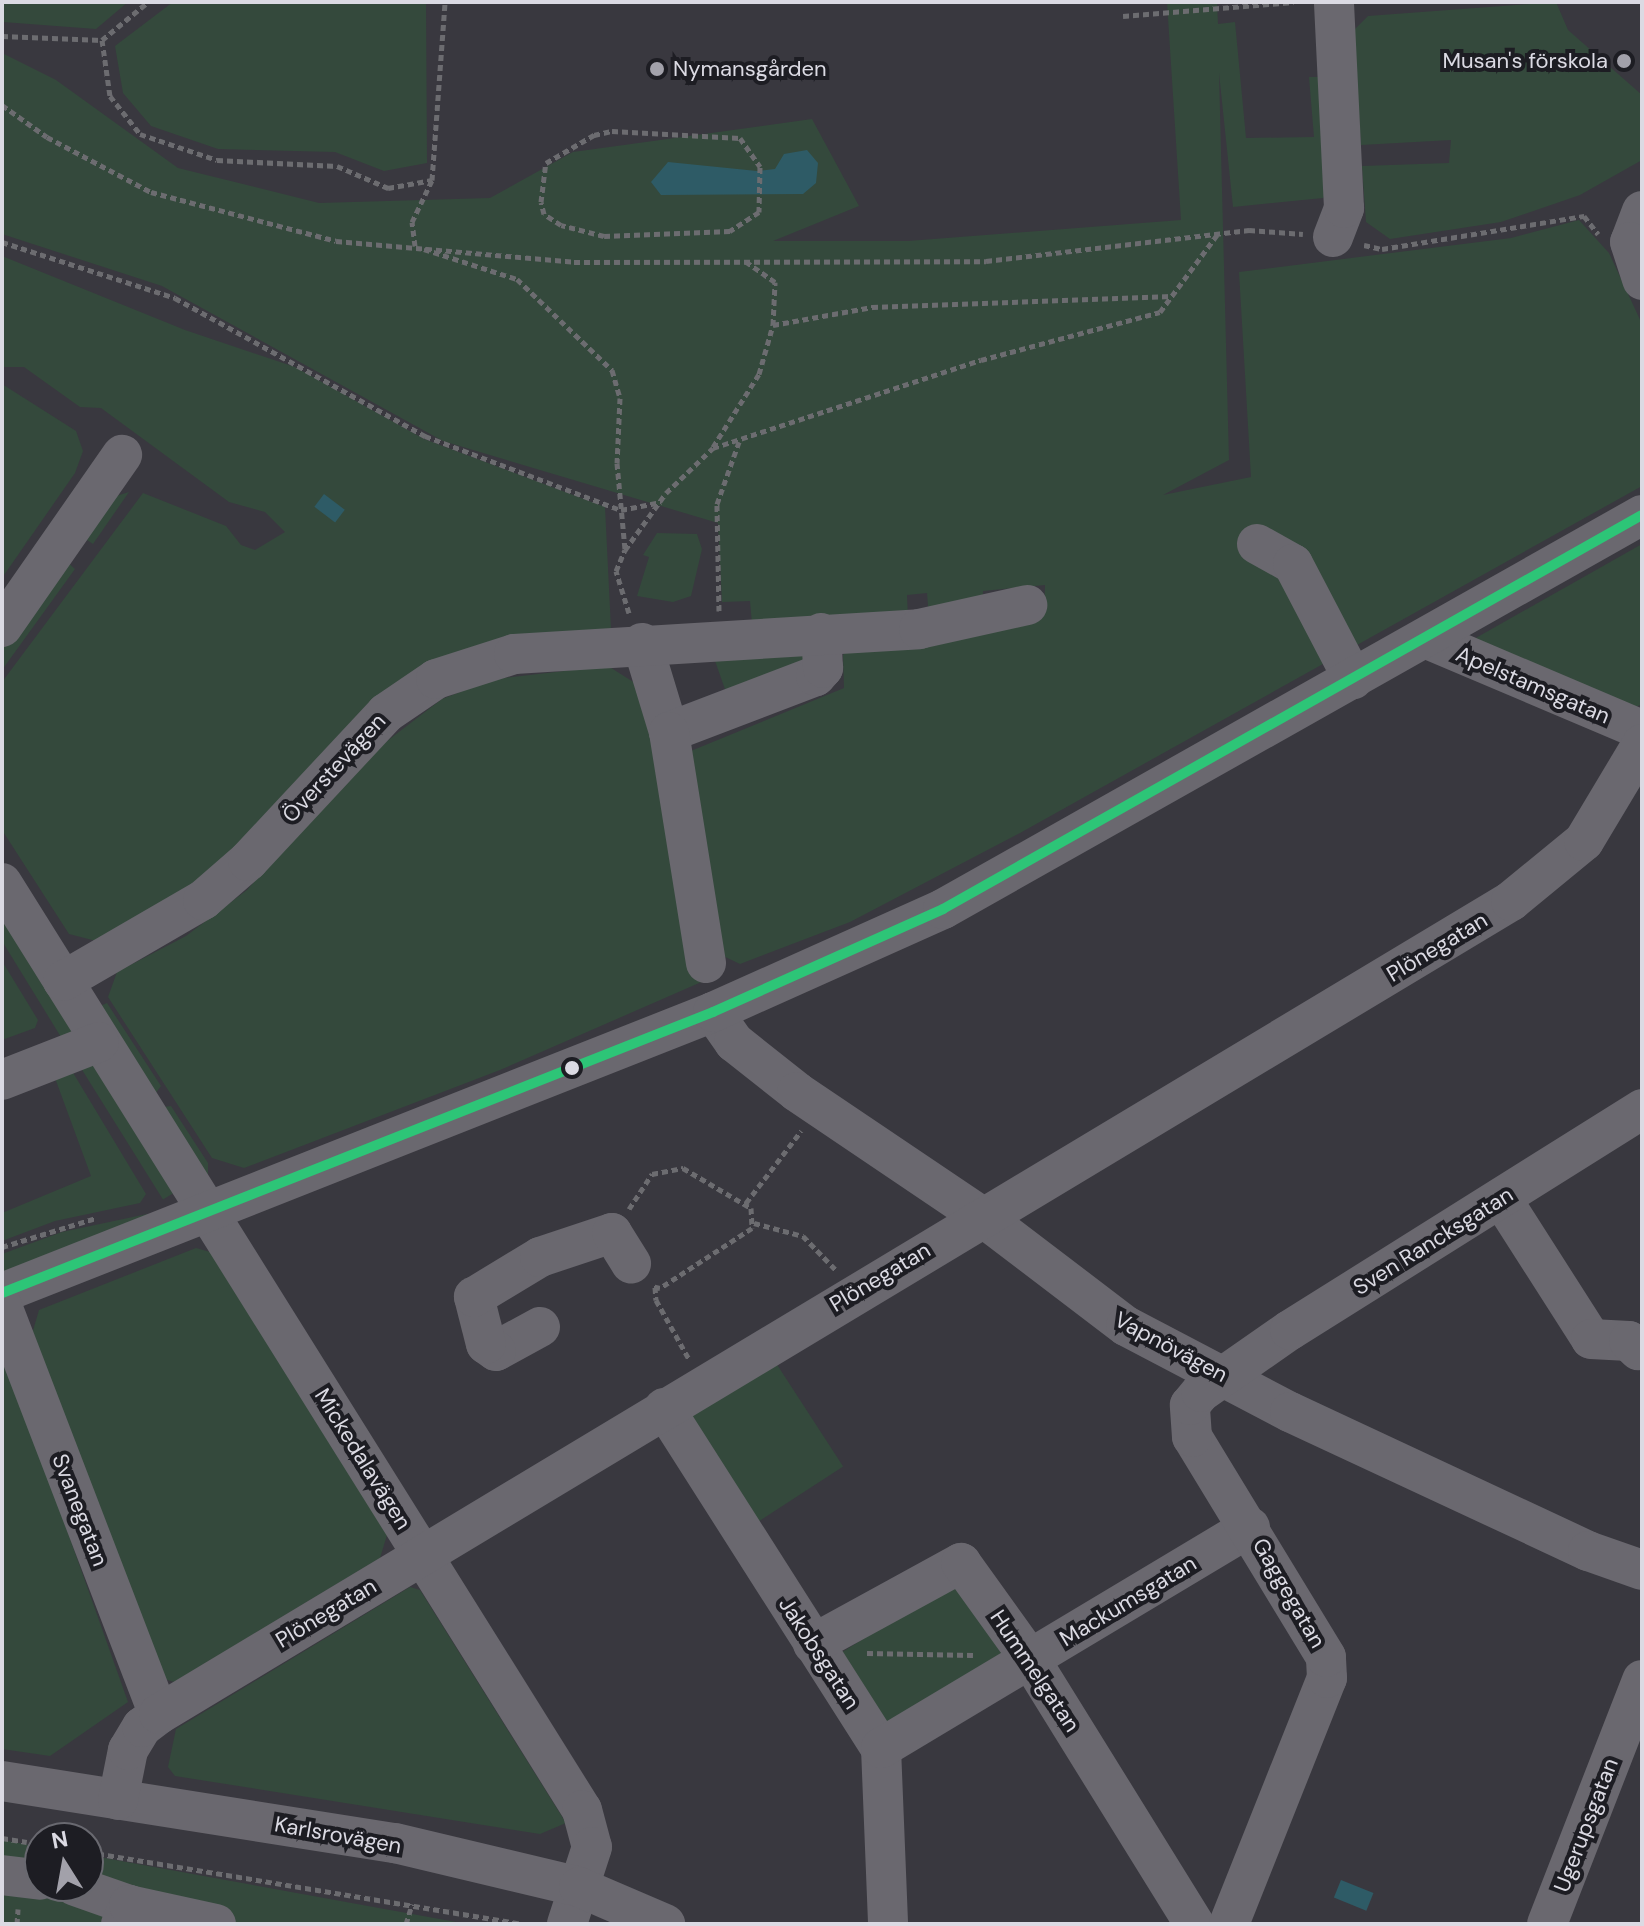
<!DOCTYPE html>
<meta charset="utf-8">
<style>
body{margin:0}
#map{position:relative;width:1644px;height:1926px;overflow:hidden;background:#39383f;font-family:"DM Sans",sans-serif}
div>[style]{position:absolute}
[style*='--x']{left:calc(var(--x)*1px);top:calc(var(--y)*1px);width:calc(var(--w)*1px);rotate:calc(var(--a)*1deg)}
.green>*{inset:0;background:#34493c;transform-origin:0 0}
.water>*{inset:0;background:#2e5b66;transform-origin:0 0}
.path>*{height:5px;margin-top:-2.5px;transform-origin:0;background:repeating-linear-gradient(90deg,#6c6c70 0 6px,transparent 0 10px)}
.minor>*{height:40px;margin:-20px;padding:0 20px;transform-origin:20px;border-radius:20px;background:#6a686f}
.bus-1>*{height:10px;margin:-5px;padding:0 5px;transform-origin:5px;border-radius:5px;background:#2dc577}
.dots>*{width:22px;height:22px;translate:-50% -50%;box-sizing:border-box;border:4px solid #1d1d23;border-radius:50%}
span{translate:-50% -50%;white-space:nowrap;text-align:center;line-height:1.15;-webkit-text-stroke:8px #1d1d23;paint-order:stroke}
.poi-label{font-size:22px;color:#dbdae3}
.right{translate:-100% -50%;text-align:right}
.left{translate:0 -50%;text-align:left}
.street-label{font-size:22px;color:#dbdae3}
.frame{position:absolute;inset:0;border:4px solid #dbdae3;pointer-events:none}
.north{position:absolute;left:24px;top:1822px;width:80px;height:80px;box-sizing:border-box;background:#1d1d23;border:2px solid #696970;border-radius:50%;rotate:349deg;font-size:22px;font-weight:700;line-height:32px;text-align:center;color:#dbdae3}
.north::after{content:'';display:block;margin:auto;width:28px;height:36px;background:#a2a1aa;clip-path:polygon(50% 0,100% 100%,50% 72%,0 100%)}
</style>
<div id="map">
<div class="green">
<i style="clip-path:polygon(2px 2px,128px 2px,96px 29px,3px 22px)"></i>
<i style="clip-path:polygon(173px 2px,426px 2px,427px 163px,384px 171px,335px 152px,218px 149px,151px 126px,123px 93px,115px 46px)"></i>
<i style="clip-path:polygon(1167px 2px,1217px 2px,1218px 24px,1235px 22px,1246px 138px,1314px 137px,1309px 77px,1319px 77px,1330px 191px,1323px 198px,1233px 207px,1219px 73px,1229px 460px,1163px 495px,1251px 477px,1239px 272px,1511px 238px,1579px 220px,1609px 253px,1642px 324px,1642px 486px,1020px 833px,850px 922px,740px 964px,715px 952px,681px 755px,844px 688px,843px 655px,849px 648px,1044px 614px,1045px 585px,983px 591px,982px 612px,929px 618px,927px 593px,907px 595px,908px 617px,752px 624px,750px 601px,722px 602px,718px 523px,443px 441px,162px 286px,2px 234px,2px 53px,56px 80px,178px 168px,319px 203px,490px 198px,573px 152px,812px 119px,859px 206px,773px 241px,908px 241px,1181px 220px)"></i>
<i style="clip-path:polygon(1556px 2px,1568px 30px,1642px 95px,1642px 160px,1580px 195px,1501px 222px,1390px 239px,1366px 222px,1362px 166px,1449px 163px,1451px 140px,1361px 145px,1353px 31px,1368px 16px)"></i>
<i style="clip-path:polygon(2px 256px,185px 330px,295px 367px,424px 439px,605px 507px,611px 629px,518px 635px,171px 906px,100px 942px,69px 934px,2px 830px,2px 682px,143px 493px,226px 526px,241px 545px,255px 550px,285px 532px,265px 512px,229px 502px,101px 408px,80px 407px,24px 367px,2px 367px)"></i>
<i style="clip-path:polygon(2px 384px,76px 431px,83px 451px,75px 473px,2px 578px)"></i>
<i style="clip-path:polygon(129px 492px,93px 544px,81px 536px,110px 498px)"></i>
<i style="clip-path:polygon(657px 533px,697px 534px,702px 549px,691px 596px,673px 602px,637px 596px,649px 557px,643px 555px)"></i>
<i style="clip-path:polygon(1642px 544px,1642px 704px,1632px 709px,1474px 639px)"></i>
<i style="clip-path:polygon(64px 559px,75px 569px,2px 670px,2px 643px)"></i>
<i style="clip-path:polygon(792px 645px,812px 657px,727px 695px,714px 658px)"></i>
<i style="clip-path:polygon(608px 666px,635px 683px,662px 751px,706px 980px,500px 1070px,244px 1168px,212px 1158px,108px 997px,117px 972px,186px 936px,247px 890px,361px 761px,442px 699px,494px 679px)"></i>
<i style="clip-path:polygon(2px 919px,79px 1031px,64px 1042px,2px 941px)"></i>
<i style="clip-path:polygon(2px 961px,38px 1020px,35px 1028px,2px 1040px)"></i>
<i style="clip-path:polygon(107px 1003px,161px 1086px,155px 1094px,100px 1006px)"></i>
<i style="left:90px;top:1060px;width:157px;height:12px;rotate:58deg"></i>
<i style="clip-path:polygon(72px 1071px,146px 1194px,140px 1203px,55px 1221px,2px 1241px,2px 1213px,91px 1176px,55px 1078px)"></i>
<i style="clip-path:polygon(171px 1106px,208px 1163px,208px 1179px,164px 1107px)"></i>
<i style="clip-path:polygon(147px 1214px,148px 1216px,2px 1274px,2px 1254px,62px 1232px)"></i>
<i style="clip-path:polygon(196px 1248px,210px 1252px,387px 1535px,380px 1558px,174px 1682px,155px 1676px,32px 1334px,39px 1310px)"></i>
<i style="clip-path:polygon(2px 1347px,128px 1702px,50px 1756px,2px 1749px)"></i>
<i style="left:774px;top:1360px;width:127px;height:106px;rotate:57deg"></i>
<i style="left:956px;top:1581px;width:92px;height:135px;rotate:58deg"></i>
<i style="clip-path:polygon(410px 1587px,420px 1590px,566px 1823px,540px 1834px,175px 1776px,168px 1767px,176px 1729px)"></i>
<i style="clip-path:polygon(2px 1840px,40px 1847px,40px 1886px,88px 1886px,88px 1855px,467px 1924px,2px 1924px)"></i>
</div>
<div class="water">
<i style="clip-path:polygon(807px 150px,818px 163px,816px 183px,803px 194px,661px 195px,651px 182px,668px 162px,757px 171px,775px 169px,784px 154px)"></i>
<i style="left:324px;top:494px;width:26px;height:16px;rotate:37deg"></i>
<i style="left:1341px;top:1880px;width:35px;height:19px;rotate:22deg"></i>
</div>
<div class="path">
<i style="--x:1123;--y:16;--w:171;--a:-4.7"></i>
<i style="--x:2;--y:36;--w:100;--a:2.3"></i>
<i style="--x:102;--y:40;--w:57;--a:81.9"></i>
<i style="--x:110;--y:96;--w:48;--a:51.7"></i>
<i style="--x:140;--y:134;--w:81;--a:18.7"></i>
<i style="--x:217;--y:160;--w:120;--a:2.9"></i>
<i style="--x:337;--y:166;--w:56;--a:23.3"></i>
<i style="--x:388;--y:188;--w:45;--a:-10.3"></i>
<i style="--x:102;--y:40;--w:60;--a:-39.6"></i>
<i style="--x:2;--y:105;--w:55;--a:35.4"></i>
<i style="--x:47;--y:137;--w:118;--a:27.9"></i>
<i style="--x:151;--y:192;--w:191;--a:14.8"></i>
<i style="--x:336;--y:241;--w:239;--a:5"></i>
<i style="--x:574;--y:262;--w:412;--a:-0.1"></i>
<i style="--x:986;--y:261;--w:265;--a:-6.7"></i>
<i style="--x:1249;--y:230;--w:54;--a:4.2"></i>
<i style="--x:612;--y:131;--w:128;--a:3.1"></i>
<i style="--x:740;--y:138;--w:35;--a:55"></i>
<i style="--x:760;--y:167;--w:45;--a:91.3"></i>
<i style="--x:759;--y:212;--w:35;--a:147"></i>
<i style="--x:730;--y:231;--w:126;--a:177.7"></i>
<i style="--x:604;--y:236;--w:44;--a:-165.7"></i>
<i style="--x:561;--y:225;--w:20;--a:-147"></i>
<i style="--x:544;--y:214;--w:12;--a:-104"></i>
<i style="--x:541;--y:202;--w:39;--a:-83"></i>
<i style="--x:546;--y:163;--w:56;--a:-30.3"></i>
<i style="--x:594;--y:135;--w:18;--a:-13"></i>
<i style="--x:2;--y:242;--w:182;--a:17.9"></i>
<i style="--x:175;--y:298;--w:286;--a:28.9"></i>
<i style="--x:425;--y:436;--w:210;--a:20.7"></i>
<i style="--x:621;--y:510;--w:41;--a:-11.3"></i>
<i style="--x:1364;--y:245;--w:18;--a:13"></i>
<i style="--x:1382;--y:249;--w:205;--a:-9.3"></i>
<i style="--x:1584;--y:216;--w:23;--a:52"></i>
<i style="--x:415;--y:246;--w:24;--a:-97"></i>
<i style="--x:412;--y:222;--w:47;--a:-64.5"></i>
<i style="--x:432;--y:180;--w:178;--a:-85.8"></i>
<i style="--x:424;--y:249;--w:98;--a:17.9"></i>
<i style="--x:517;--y:279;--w:132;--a:43.8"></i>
<i style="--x:612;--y:370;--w:29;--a:74"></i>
<i style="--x:620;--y:398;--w:65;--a:92.6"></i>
<i style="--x:617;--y:463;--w:86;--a:84.7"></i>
<i style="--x:773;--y:325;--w:101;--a:-10.3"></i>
<i style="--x:872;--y:307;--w:300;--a:-2.1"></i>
<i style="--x:713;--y:447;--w:86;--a:-57.8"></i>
<i style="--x:759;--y:374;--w:51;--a:-74.1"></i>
<i style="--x:773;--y:325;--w:43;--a:-87.3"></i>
<i style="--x:775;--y:282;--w:37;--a:-145"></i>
<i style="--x:719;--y:611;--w:107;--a:-91.1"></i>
<i style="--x:717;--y:504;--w:66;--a:-70.5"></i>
<i style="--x:629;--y:613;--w:44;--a:-107.2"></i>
<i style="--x:616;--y:571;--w:23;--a:-67"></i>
<i style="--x:625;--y:550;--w:70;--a:-54.3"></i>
<i style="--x:666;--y:493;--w:65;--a:-43.8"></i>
<i style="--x:713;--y:448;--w:282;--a:-18.2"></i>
<i style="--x:981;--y:360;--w:185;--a:-15"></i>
<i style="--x:1160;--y:312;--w:96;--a:-53.5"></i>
<i style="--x:746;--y:1203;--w:91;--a:-52.6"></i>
<i style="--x:629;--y:1209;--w:42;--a:-56.7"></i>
<i style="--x:652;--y:1174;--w:32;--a:-11"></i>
<i style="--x:683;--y:1168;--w:79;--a:30.5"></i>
<i style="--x:751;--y:1208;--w:20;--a:87"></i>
<i style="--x:752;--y:1228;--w:110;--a:146.9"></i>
<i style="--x:660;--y:1288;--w:9;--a:-167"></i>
<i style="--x:754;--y:1223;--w:51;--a:14.9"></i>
<i style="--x:803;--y:1236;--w:47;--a:45.9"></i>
<i style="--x:2;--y:1247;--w:98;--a:-17.1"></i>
<i style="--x:655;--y:1287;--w:13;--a:86"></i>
<i style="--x:656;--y:1300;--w:68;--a:60.8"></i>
<i style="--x:867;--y:1653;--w:106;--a:1.1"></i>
<i style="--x:2;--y:1838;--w:25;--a:9"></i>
<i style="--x:88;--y:1852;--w:443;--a:9.4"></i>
<i style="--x:17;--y:1924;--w:15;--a:-86"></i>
<i style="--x:406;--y:1924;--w:21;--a:-73"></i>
</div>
<div class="minor">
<i style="--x:1642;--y:211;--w:33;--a:111"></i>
<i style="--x:1630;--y:242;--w:40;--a:72"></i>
<i style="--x:1333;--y:237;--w:31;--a:-69"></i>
<i style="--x:1344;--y:208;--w:206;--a:-92.8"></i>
<i style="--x:1257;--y:544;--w:41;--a:29.1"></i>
<i style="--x:1293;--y:564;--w:130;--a:62.4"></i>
<i style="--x:2;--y:627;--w:210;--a:-55.1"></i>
<i style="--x:1425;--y:638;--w:236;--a:23"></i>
<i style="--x:642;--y:643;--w:93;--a:73.1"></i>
<i style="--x:669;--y:732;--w:157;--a:-20.9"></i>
<i style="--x:816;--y:676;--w:11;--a:-49"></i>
<i style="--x:823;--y:668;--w:35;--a:-93"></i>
<i style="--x:669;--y:732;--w:234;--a:80.9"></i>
<i style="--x:2;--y:883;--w:1093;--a:57.97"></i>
<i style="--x:582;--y:1810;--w:38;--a:75"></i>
<i style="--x:592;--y:1847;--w:81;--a:108"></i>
<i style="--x:63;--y:981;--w:162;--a:-30.1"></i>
<i style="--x:203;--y:900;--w:60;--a:-40.9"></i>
<i style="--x:248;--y:861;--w:202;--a:-47"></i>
<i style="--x:386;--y:713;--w:60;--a:-34.2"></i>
<i style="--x:436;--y:679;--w:82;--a:-17.8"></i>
<i style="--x:514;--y:654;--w:406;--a:-3.5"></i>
<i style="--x:919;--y:629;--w:111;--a:-12.5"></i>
<i style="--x:713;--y:1012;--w:37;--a:55"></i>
<i style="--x:734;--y:1042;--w:80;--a:38.4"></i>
<i style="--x:797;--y:1092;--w:230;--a:34"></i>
<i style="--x:988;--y:1221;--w:173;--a:37.3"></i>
<i style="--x:1126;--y:1326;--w:185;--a:27.7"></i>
<i style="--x:1290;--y:1412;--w:329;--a:25"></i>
<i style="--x:1588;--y:1551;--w:57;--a:19.4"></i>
<i style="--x:2;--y:1080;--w:104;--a:-21.4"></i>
<i style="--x:1501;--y:1198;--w:167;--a:57.4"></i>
<i style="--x:1591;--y:1339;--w:38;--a:3"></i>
<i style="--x:1629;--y:1341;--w:13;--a:45"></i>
<i style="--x:2;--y:1293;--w:765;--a:-21.56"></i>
<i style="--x:713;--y:1012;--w:252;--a:-24.1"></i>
<i style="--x:943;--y:909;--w:802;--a:-29.41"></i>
<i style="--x:2;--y:1306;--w:437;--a:69"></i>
<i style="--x:540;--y:1327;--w:50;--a:151.4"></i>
<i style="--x:496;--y:1351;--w:12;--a:-145"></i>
<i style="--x:486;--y:1344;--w:49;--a:-104.3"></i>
<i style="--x:474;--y:1297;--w:77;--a:-31.2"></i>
<i style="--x:540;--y:1257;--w:76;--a:-18.4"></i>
<i style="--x:612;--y:1233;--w:36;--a:58"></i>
<i style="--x:664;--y:1408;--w:403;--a:57.5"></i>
<i style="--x:881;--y:1748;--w:176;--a:87.7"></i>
<i style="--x:813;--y:1644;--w:169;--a:-28.7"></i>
<i style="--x:961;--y:1563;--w:118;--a:54.3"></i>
<i style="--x:1030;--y:1659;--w:312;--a:58.2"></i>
<i style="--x:881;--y:1748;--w:430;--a:-30.9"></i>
<i style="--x:2;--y:1781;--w:398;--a:9"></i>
<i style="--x:395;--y:1843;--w:189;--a:13.4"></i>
<i style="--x:579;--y:1887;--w:94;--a:23.3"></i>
<i style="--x:118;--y:1800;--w:51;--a:-78.7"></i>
<i style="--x:128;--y:1750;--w:27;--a:-59"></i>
<i style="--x:142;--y:1727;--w:21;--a:-37"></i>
<i style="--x:159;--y:1714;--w:1578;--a:-31.02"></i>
<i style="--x:1511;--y:901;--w:94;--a:-39.4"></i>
<i style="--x:1584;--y:841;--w:113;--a:-59.1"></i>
<i style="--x:2;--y:1875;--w:38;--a:7"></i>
<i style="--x:75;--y:1886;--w:57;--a:19.4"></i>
<i style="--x:121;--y:1924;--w:21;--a:-67"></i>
<i style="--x:129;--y:1905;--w:89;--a:12.3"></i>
<i style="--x:1229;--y:1924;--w:265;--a:-68.3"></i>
<i style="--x:1327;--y:1678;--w:21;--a:-93"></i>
<i style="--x:1326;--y:1657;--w:258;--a:-121.3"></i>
<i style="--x:1192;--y:1437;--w:32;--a:-94"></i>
<i style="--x:1190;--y:1405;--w:17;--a:-50"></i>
<i style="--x:1201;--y:1392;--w:108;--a:-34.9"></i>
<i style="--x:1290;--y:1330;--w:416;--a:-32.1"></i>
<i style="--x:1547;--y:1924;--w:262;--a:-68.7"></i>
</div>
<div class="bus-1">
<i style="--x:2;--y:1293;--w:765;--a:-21.56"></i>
<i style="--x:713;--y:1012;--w:252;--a:-24.1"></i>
<i style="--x:943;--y:909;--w:802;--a:-29.41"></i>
</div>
<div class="dots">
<i style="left:1624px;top:61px;background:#a2a1aa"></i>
<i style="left:657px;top:69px;background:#a2a1aa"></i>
<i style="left:572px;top:1068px;background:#dbdae3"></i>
</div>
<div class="poi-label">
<span class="right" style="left:1608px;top:61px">Musan's förskola</span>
<span class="left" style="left:673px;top:69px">Nymansgården</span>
</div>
<div class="street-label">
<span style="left:1533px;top:685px;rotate:23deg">Apelstamsgatan</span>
<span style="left:334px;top:768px;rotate:-47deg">Överstevägen</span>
<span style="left:1437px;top:947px;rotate:-31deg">Plönegatan</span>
<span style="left:1433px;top:1241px;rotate:-32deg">Sven Rancksgatan</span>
<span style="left:880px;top:1277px;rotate:-31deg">Plönegatan</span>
<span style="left:1171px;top:1347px;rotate:28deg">Vapnövägen</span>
<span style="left:363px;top:1459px;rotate:58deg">Mickedalavägen</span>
<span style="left:80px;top:1510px;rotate:69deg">Svanegatan</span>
<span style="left:1289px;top:1593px;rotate:60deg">Gaggegatan</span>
<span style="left:1128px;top:1601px;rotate:-31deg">Mackumsgatan</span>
<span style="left:326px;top:1613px;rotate:-31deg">Plönegatan</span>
<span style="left:819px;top:1653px;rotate:57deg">Jakobsgatan</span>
<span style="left:1035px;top:1671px;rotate:56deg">Hummelgatan</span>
<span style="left:1586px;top:1825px;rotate:-69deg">Ugerupsgatan</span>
<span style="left:338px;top:1835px;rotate:10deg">Karlsrovägen</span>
</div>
<div class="frame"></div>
<div class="north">N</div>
</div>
